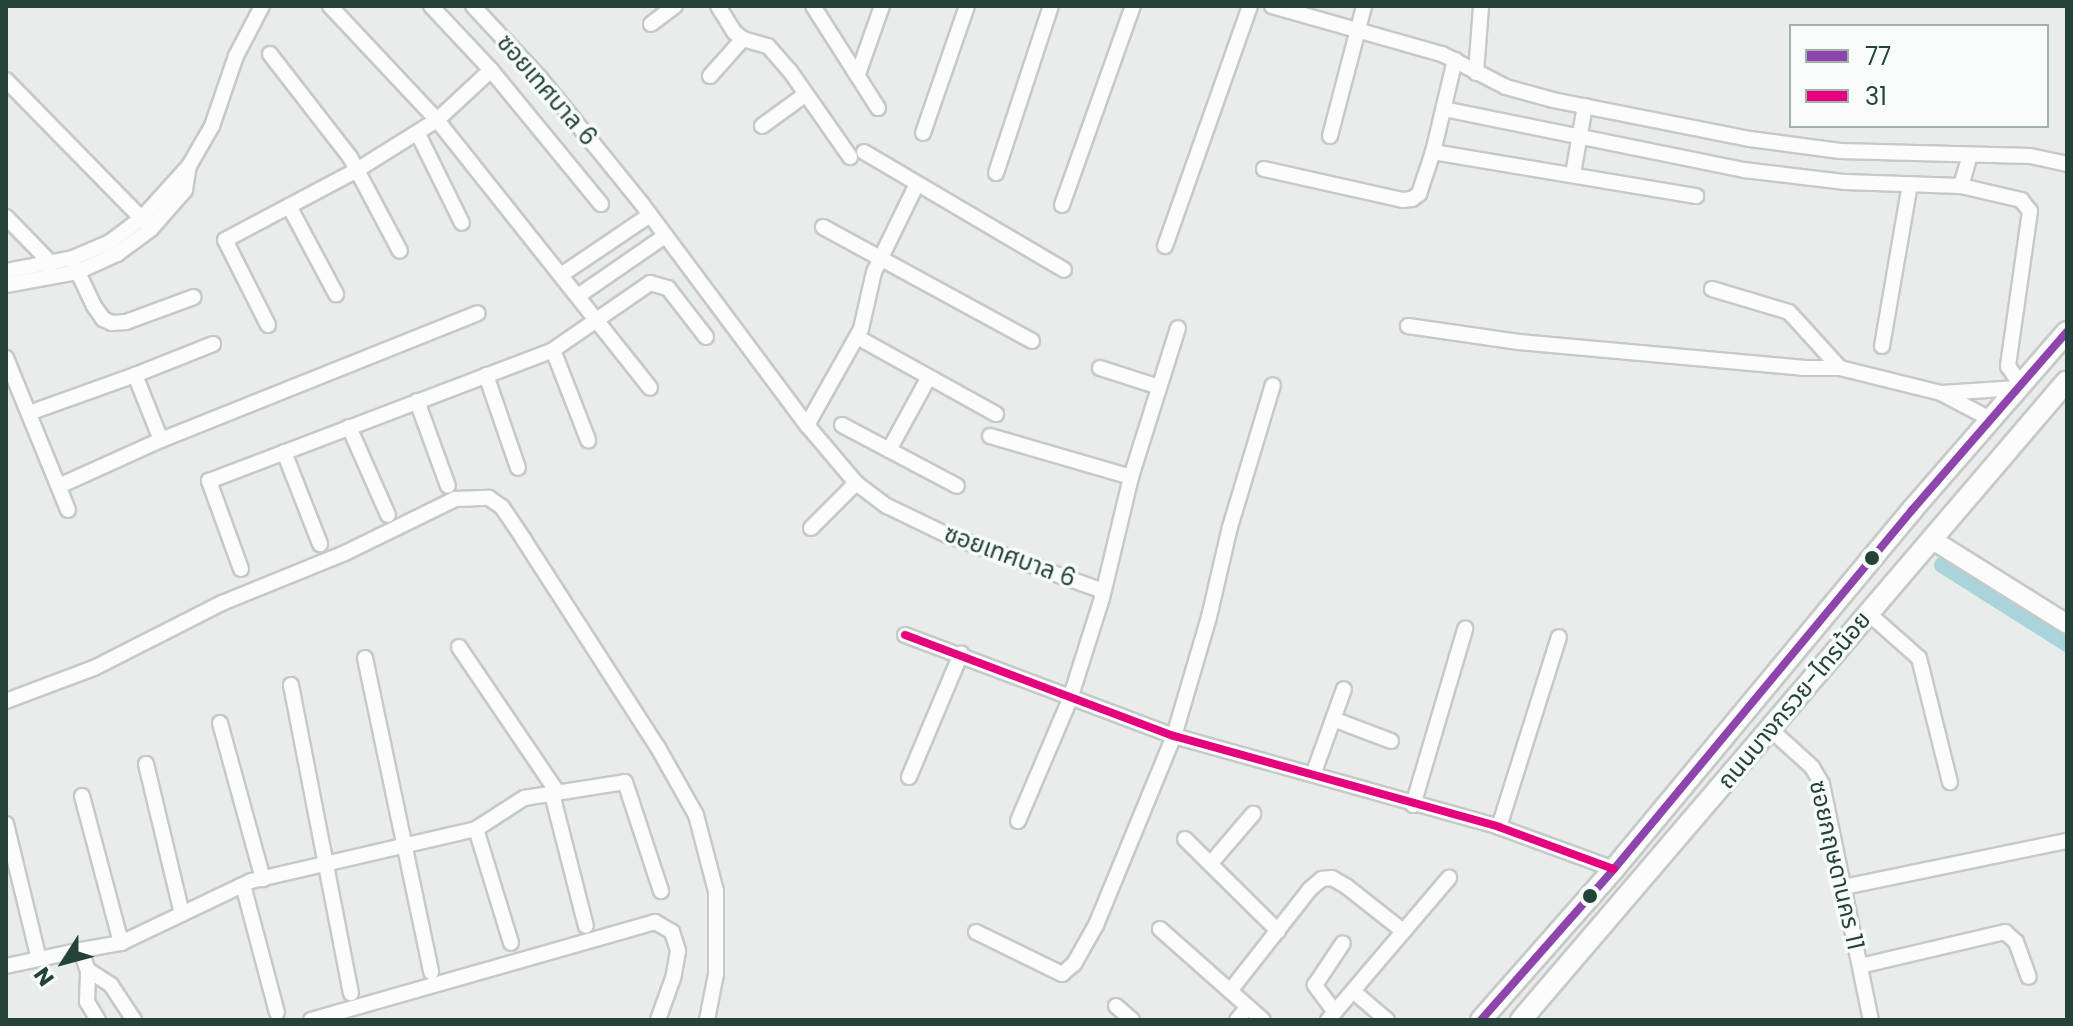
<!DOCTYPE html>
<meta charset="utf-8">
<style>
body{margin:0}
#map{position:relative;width:2073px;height:1026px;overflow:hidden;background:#e8edeb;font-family:Poppins,"Noto Sans Thai",sans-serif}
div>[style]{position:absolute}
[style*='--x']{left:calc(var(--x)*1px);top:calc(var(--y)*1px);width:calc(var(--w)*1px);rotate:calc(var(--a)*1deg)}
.canal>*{height:16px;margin:-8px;padding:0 8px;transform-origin:8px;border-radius:8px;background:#a9d4db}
.roads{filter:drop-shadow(2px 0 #c5cac8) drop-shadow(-2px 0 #c5cac8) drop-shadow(0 2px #c5cac8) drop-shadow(0 -2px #c5cac8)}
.minor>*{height:14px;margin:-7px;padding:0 7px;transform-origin:7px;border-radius:7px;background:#fcfcfc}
.tertiary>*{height:18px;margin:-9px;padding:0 9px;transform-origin:9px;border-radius:9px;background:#fcfcfc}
.secondary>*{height:20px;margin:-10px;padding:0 10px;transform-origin:10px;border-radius:10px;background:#fcfcfc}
.bus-1>*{height:8px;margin:-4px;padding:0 4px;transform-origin:4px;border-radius:4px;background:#8e44ad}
.bus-2>*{height:8px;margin:-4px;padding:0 4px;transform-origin:4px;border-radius:4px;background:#e5007d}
.dots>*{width:22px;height:22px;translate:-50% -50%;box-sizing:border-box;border:4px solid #f7fbf9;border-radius:50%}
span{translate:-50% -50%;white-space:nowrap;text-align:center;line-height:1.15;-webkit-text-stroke:7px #f7fbf9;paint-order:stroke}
.street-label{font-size:24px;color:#24423a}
.frame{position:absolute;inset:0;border:8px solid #24423a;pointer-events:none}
.legend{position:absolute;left:1789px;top:24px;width:260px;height:104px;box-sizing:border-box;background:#f7fbf9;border:2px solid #a3b1ad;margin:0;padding:10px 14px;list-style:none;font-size:24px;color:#24423a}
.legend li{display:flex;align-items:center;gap:16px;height:40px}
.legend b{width:40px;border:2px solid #a3b1ad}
.north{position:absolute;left:24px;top:922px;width:80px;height:80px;-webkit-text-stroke:6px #f7fbf9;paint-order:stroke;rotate:234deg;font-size:22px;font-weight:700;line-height:32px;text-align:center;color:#24423a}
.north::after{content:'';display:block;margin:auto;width:28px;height:36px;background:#24423a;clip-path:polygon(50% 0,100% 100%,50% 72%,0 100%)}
</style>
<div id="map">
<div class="canal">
<i style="--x:1942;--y:565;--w:148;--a:32.3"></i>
</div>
<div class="roads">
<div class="minor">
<i style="--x:431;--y:6;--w:88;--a:46.8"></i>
<i style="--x:473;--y:6;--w:98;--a:47.1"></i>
<i style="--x:540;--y:78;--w:162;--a:51"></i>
<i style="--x:642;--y:204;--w:276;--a:53.3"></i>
<i style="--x:807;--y:425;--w:76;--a:49.8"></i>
<i style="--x:856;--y:483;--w:39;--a:37"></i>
<i style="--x:887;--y:506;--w:67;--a:25.8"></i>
<i style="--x:947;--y:535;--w:166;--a:19.7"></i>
<i style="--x:718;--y:6;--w:31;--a:58"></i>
<i style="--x:734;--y:32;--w:11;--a:38"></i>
<i style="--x:743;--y:39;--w:26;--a:16"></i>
<i style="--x:768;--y:46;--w:33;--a:49"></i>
<i style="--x:790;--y:71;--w:105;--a:55.1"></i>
<i style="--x:813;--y:6;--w:121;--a:57.5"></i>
<i style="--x:1272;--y:6;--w:177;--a:15.8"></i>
<i style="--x:1442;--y:54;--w:72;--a:27.3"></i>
<i style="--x:1506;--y:87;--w:49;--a:15.5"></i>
<i style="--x:1553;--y:100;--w:201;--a:11.2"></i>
<i style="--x:1750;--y:139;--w:91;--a:7.6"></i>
<i style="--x:1840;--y:151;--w:190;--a:1.5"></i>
<i style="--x:2030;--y:156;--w:38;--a:12"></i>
<i style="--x:651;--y:24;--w:30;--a:-37"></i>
<i style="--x:270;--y:54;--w:130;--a:52.2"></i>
<i style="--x:350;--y:157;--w:106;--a:62"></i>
<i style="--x:1476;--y:73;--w:67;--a:-85.7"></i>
<i style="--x:858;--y:74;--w:72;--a:-70.6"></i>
<i style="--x:710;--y:76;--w:50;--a:-48.3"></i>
<i style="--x:6;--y:80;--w:200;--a:45.6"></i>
<i style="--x:1444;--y:109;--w:306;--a:11.5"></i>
<i style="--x:1744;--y:170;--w:102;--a:6.8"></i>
<i style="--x:1845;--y:182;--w:116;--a:2"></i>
<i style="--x:1961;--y:186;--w:62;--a:13.1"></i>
<i style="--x:2021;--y:200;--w:14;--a:51"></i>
<i style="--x:2030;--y:211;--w:157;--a:98.1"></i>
<i style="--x:2008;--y:366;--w:23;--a:56"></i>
<i style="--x:762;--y:126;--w:54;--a:-36"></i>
<i style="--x:923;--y:133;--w:134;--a:-70.9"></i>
<i style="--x:418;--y:134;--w:99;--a:63.7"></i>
<i style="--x:1330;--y:136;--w:134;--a:-75.3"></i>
<i style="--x:864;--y:152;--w:232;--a:30.5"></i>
<i style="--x:1433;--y:152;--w:267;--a:9.5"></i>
<i style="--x:1264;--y:169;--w:142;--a:12.6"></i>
<i style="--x:1403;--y:200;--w:9;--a:-6"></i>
<i style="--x:1412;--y:199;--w:9;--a:-36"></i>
<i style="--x:1419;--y:194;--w:44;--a:-71.6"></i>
<i style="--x:1433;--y:152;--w:95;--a:-76.6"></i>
<i style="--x:996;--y:173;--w:176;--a:-71.8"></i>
<i style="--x:1573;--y:174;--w:69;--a:-80"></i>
<i style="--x:1961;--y:186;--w:32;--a:-74"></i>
<i style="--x:601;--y:204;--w:173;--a:-129.4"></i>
<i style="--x:491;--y:70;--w:74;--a:137.2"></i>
<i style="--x:437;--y:120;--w:342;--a:51.5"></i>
<i style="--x:1062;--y:205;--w:211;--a:-70.4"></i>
<i style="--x:289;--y:206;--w:100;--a:61.9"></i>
<i style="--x:6;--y:217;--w:56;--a:45.7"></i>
<i style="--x:45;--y:257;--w:14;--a:73"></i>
<i style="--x:823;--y:227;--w:238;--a:28.6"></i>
<i style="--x:1165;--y:246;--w:255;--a:-70.5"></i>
<i style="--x:75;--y:266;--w:44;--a:64.6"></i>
<i style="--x:94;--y:306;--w:16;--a:55"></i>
<i style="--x:103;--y:319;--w:10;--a:24"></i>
<i style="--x:112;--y:323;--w:14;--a:-4"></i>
<i style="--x:126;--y:322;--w:72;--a:-20.2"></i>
<i style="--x:6;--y:271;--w:68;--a:-11"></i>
<i style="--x:73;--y:258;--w:40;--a:-23.4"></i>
<i style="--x:110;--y:242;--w:40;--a:-37"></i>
<i style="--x:142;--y:218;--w:70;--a:-47.9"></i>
<i style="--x:189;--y:166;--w:46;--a:-60.1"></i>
<i style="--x:212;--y:126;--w:74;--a:-71.1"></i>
<i style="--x:236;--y:56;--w:56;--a:-62.5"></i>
<i style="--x:561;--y:275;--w:107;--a:-34"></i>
<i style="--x:6;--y:285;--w:72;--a:-10.4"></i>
<i style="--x:77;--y:272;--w:44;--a:-24.2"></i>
<i style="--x:117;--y:254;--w:42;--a:-36.3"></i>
<i style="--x:151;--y:229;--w:52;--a:-48.9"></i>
<i style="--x:185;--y:190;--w:24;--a:-81"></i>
<i style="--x:1712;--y:289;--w:80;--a:16.6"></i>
<i style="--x:1789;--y:312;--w:76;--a:47.7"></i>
<i style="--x:578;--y:296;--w:106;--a:-34.6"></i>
<i style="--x:268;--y:325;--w:95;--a:-116.8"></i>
<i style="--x:225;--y:240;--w:149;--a:-27.9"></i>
<i style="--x:357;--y:170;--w:94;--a:-32"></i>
<i style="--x:437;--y:120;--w:156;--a:-133.2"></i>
<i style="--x:1408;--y:326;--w:112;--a:8.2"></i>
<i style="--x:1519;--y:342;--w:285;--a:5.2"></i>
<i style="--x:1803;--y:368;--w:37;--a:0"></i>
<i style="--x:1840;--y:368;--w:104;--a:13.9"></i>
<i style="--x:1941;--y:393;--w:58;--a:27.9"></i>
<i style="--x:857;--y:337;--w:159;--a:29"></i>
<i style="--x:1882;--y:346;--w:164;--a:-80.2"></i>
<i style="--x:553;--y:350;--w:97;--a:68.7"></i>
<i style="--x:6;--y:358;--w:164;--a:67.8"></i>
<i style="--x:1100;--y:368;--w:62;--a:17.9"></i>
<i style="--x:135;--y:375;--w:84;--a:-21.7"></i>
<i style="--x:486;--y:375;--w:98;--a:71"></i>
<i style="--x:1942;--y:393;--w:76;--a:-3.8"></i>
<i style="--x:417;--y:401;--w:90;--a:70"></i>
<i style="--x:29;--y:413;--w:113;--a:-19.7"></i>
<i style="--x:135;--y:375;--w:70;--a:68.2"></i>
<i style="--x:807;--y:425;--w:110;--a:-60.6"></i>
<i style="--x:861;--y:329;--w:58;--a:-77.2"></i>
<i style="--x:874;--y:272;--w:98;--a:-64"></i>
<i style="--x:842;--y:425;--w:130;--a:27.9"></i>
<i style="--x:349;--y:427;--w:96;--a:66.1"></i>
<i style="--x:990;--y:436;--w:147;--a:16.2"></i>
<i style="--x:889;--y:450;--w:83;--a:-61.3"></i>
<i style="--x:284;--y:452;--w:99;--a:68.6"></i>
<i style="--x:59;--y:486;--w:112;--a:-24.3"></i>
<i style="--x:161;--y:440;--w:341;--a:-21.8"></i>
<i style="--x:811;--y:528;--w:64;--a:-45"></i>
<i style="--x:241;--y:569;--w:94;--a:-110"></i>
<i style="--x:209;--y:481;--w:368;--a:-20.8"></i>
<i style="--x:553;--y:350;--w:118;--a:-34.6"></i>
<i style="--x:650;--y:283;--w:19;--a:16"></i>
<i style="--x:668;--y:288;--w:62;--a:52.2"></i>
<i style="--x:1867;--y:612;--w:69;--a:41.5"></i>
<i style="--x:1919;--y:658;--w:128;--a:76"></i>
<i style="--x:905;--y:635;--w:287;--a:20.6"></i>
<i style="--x:1174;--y:736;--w:337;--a:15.6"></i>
<i style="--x:1499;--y:827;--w:122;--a:20.1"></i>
<i style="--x:459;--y:647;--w:176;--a:55.9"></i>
<i style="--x:365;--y:658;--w:321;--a:78.1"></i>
<i style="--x:291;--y:685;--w:314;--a:79"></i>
<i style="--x:6;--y:701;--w:94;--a:-20.6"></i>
<i style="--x:94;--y:668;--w:144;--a:-26.9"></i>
<i style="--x:222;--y:603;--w:133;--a:-22.1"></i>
<i style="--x:345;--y:553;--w:123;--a:-26.1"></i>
<i style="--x:455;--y:499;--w:34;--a:-2"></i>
<i style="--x:489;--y:498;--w:16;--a:35"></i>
<i style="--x:502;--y:507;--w:40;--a:56"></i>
<i style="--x:524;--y:540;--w:245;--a:57.2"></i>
<i style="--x:657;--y:746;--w:79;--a:60.5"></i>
<i style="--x:696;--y:815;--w:79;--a:75.3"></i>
<i style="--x:716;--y:891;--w:83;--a:90"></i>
<i style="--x:716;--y:974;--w:47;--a:101.1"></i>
<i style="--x:1333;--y:719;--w:62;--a:20.8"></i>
<i style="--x:220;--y:723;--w:162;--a:74.6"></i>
<i style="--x:1769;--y:728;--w:58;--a:42.2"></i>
<i style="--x:1812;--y:767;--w:20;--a:60"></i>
<i style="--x:1822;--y:784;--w:241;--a:78.3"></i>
<i style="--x:146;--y:764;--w:154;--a:76.5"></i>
<i style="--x:1313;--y:775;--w:91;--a:-70.2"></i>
<i style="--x:909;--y:777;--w:134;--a:-67.1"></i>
<i style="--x:552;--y:794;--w:136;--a:75.6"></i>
<i style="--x:82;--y:796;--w:152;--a:75.1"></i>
<i style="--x:1413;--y:805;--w:184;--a:-73.5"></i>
<i style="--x:1018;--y:821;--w:133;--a:-66.9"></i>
<i style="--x:1070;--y:699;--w:106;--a:-72.4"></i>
<i style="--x:1102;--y:598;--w:124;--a:-76.5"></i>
<i style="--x:1131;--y:477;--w:156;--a:-72.5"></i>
<i style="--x:6;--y:824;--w:139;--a:76.3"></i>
<i style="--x:1499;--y:827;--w:199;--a:-72.5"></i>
<i style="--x:476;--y:829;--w:119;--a:72.9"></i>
<i style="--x:1185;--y:839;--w:131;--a:44.7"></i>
<i style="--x:1211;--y:863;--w:65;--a:-49.4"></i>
<i style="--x:243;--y:885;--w:132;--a:75.1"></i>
<i style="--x:1844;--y:887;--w:228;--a:-11.7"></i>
<i style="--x:1160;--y:929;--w:137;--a:41.5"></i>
<i style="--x:976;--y:932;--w:96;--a:26"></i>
<i style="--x:1062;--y:974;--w:16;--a:-40"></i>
<i style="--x:1074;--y:964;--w:45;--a:-60.6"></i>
<i style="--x:1096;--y:925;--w:204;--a:-67.6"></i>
<i style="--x:1174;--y:736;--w:124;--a:-73.6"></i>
<i style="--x:1209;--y:617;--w:92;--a:-76.9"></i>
<i style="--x:1230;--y:527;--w:148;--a:-73.2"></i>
<i style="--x:81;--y:950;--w:41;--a:-9.9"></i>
<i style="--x:121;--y:943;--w:144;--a:-25.5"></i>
<i style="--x:251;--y:881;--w:231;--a:-13"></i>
<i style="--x:476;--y:829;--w:57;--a:-32.9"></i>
<i style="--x:524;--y:798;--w:102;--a:-9"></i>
<i style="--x:625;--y:782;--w:115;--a:71.7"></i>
<i style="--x:6;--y:966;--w:77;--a:-12"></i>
<i style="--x:81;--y:950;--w:22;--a:72"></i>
<i style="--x:1860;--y:966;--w:149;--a:-13.2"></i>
<i style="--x:2005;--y:932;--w:15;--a:42"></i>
<i style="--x:2016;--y:942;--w:37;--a:70"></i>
<i style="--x:1230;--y:991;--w:130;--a:-51.9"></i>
<i style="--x:1310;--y:889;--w:16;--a:-40"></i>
<i style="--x:1322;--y:879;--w:10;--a:-6"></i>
<i style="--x:1332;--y:878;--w:16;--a:30"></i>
<i style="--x:1346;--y:886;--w:73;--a:38.3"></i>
<i style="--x:1353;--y:991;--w:45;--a:40.5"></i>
<i style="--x:1116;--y:1006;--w:21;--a:41"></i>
<i style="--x:1335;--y:1012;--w:34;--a:-127"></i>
<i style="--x:1315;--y:985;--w:50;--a:-56.3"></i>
<i style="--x:98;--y:1020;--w:21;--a:-121"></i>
<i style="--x:87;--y:1002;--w:32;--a:-88"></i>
<i style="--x:88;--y:970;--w:27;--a:33"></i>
<i style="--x:111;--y:985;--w:42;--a:56.7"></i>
<i style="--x:311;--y:1020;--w:358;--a:-15.9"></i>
<i style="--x:655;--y:922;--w:20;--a:30"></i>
<i style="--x:672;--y:932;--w:20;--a:72"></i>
<i style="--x:678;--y:951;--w:27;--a:100"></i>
<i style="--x:673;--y:978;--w:45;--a:109.7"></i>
<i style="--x:1237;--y:1020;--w:17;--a:-50"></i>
<i style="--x:1328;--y:1020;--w:187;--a:-49.6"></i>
</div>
<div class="tertiary">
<i style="--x:1931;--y:539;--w:160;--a:32"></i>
</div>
<div class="secondary">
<i style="--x:1481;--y:1020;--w:201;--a:-48.6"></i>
<i style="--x:1614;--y:869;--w:467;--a:-50.3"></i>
<i style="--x:1912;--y:510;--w:236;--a:-49"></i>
<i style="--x:1521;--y:1020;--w:840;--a:-49.49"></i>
</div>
</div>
<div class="bus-1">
<i style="--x:1481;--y:1020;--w:201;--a:-48.6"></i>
<i style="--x:1614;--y:869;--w:467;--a:-50.3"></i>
<i style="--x:1912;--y:510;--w:236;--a:-49"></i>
</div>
<div class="bus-2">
<i style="--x:905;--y:635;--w:287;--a:20.6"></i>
<i style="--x:1174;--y:736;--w:337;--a:15.6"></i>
<i style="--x:1499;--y:827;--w:122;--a:20.1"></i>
</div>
<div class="dots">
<i style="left:1872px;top:558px;background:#24423a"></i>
<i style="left:1590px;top:896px;background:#24423a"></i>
</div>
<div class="street-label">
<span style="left:547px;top:90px;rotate:49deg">ซอยเทศบาล 6</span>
<span style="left:1010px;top:556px;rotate:20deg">ซอยเทศบาล 6</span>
<span style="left:1794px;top:700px;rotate:-50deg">ถนนบางกรวย-ไทรน้อย</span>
<span style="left:1837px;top:865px;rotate:77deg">ซอยกฤษดานคร 11</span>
</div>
<div class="frame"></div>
<ul class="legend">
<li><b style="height:10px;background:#8e44ad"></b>77</li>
<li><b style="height:10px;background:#e5007d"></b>31</li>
</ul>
<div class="north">N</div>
</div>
